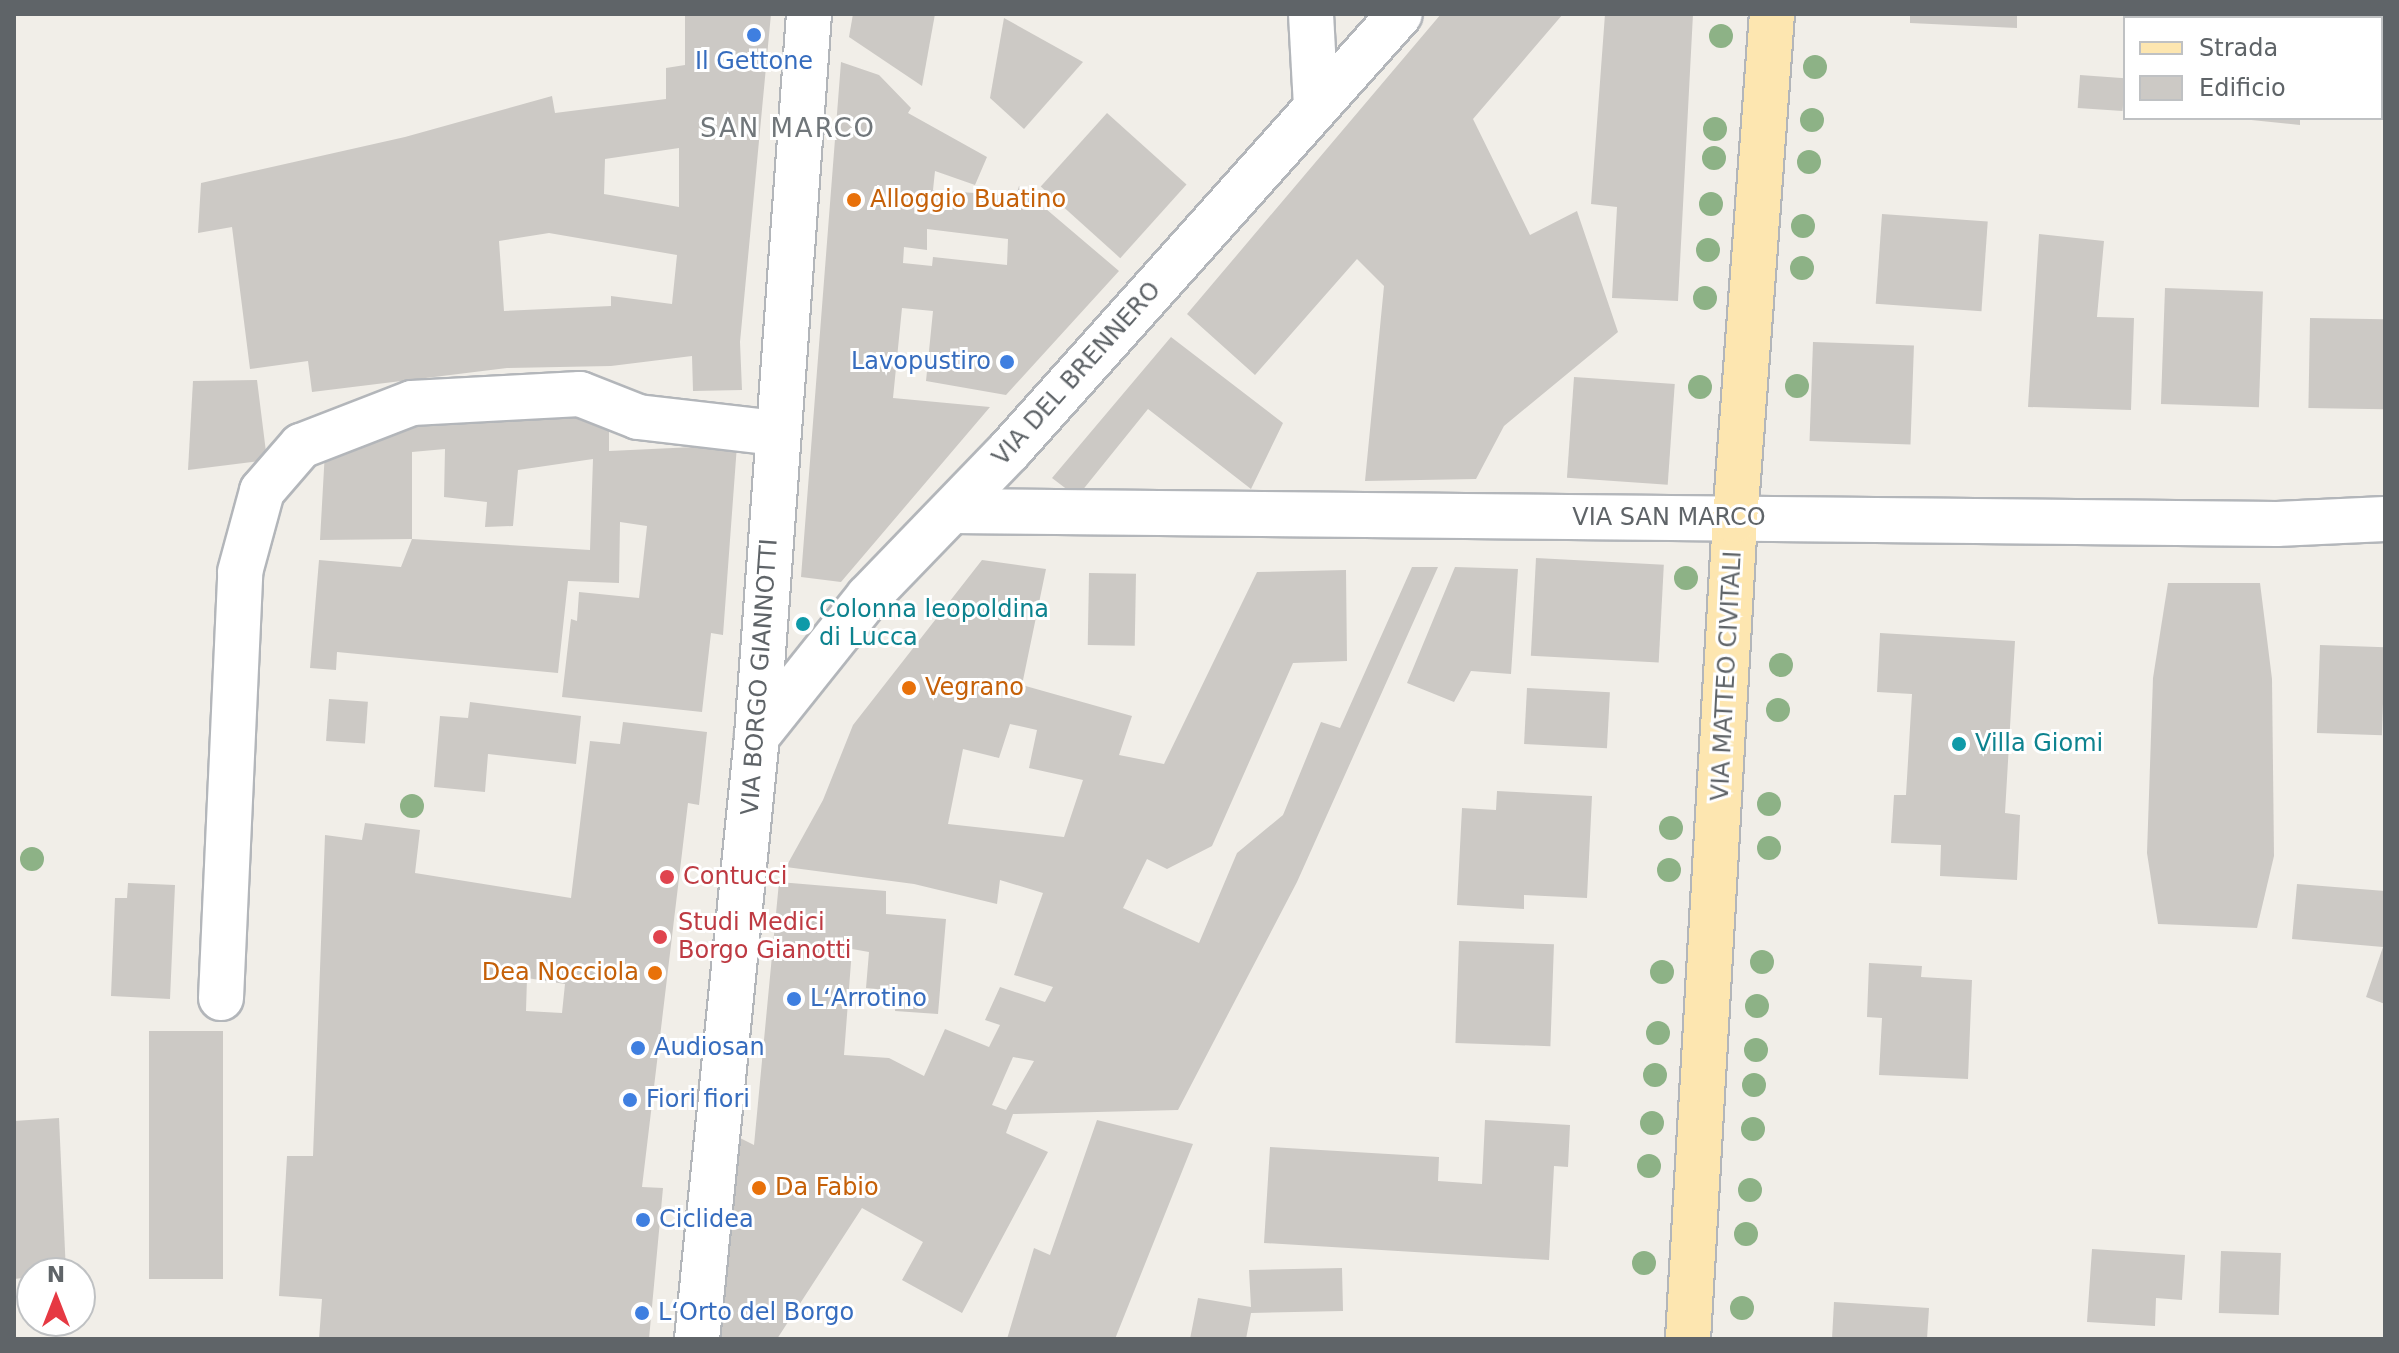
<!DOCTYPE html>
<meta charset="utf-8">
<style>
body{margin:0}
#map{position:relative;width:2399px;height:1353px;overflow:hidden;background:#f1eee8;font-family:"DejaVu Sans",sans-serif}
div>[style]{position:absolute}
[style*='--x']{left:calc(var(--x)*1px);top:calc(var(--y)*1px);width:calc(var(--w)*1px);rotate:calc(var(--a)*1deg)}
.building>*{inset:0;background:#ccc9c5;transform-origin:0 0}
.roads{filter:drop-shadow(2px 0 #b3b6ba) drop-shadow(-2px 0 #b3b6ba) drop-shadow(0 2px #b3b6ba) drop-shadow(0 -2px #b3b6ba)}
.minor>*{height:44px;margin:-22px;padding:0 22px;transform-origin:22px;border-radius:22px;background:#fff}
.major>*{height:44px;margin:-22px;padding:0 22px;transform-origin:22px;border-radius:22px;background:#fde6b0}
.trees>*{width:24px;height:24px;margin:-12px;border-radius:50%;background:#8db286}
.dots>*{width:22px;height:22px;translate:-50% -50%;box-sizing:border-box;border:4px solid #fff;border-radius:50%}
span{translate:-50% -50%;white-space:nowrap;text-align:center;line-height:1.15;-webkit-text-stroke:6px #fff;paint-order:stroke}
.shop-label{font-size:24px;color:#366cbe}
.right{translate:-100% -50%;text-align:right}
.left{translate:0 -50%;text-align:left}
.food-label{font-size:24px;color:#c56008}
.street-label{font-size:24px;color:#5f6468}
.culture-label{font-size:24px;color:#0d838f}
.health-label{font-size:24px;color:#be3a42}
.neighbourhood-label{font-size:26px;color:#70767a;letter-spacing:2px}
.frame{position:absolute;inset:0;border:16px solid #5f6468;pointer-events:none}
.legend{position:absolute;left:2123px;top:16px;width:260px;height:104px;box-sizing:border-box;background:#fff;border:2px solid #bfc1c3;margin:0;padding:10px 14px;list-style:none;font-size:24px;color:#5f6468}
.legend li{display:flex;align-items:center;gap:16px;height:40px}
.legend b{width:40px;border:2px solid #bfc1c3}
.north{position:absolute;left:16px;top:1257px;width:80px;height:80px;box-sizing:border-box;background:#fff;border:2px solid #bfc1c3;border-radius:50%;rotate:0deg;font-size:22px;font-weight:700;line-height:32px;text-align:center;color:#5f6468}
.north::after{content:'';display:block;margin:auto;width:28px;height:36px;background:#e63943;clip-path:polygon(50% 0,100% 100%,50% 72%,0 100%)}
</style>
<div id="map">
<div class="building">
<i style="clip-path:polygon(evenodd,685px 14px,771px 14px,740px 342px,742px 390px,693px 391px,692px 356px,611px 366px,507px 368px,312px 392px,308px 361px,250px 369px,232px 227px,198px 233px,201px 183px,405px 137px,552px 96px,555px 113px,666px 99px,666px 68px,685px 65px,685px 14px,679px 148px,679px 207px,604px 194px,605px 159px,679px 148px,685px 14px,549px 233px,677px 255px,672px 304px,611px 296px,611px 306px,504px 311px,499px 241px,549px 233px)"></i>
<i style="clip-path:polygon(853px 14px,935px 14px,922px 86px,849px 37px)"></i>
<i style="clip-path:polygon(1441px 14px,1563px 14px,1473px 119px,1530px 235px,1577px 211px,1618px 332px,1504px 426px,1476px 479px,1365px 481px,1384px 286px,1357px 259px,1255px 375px,1187px 314px)"></i>
<i style="clip-path:polygon(1605px 14px,1693px 14px,1678px 301px,1612px 298px,1617px 207px,1591px 204px)"></i>
<i style="clip-path:polygon(1910px 14px,2017px 14px,2017px 28px,1910px 23px)"></i>
<i style="clip-path:polygon(1004px 18px,1083px 62px,1024px 129px,990px 98px)"></i>
<i style="clip-path:polygon(evenodd,841px 62px,879px 75px,911px 108px,908px 113px,987px 157px,975px 185px,935px 171px,933px 190px,1016px 196px,1019px 186px,1119px 271px,1006px 395px,926px 381px,933px 311px,902px 308px,893px 398px,990px 407px,841px 582px,801px 577px,841px 62px,927px 229px,1008px 239px,1007px 265px,933px 257px,932px 266px,903px 263px,904px 247px,927px 250px,927px 229px)"></i>
<i style="left:2080px;top:75px;width:45px;height:33px;rotate:4deg"></i>
<i style="left:1107px;top:113px;width:107px;height:99px;rotate:42deg"></i>
<i style="clip-path:polygon(2232px 118px,2300px 118px,2300px 125px)"></i>
<i style="left:1882px;top:214px;width:106px;height:90px;rotate:4deg"></i>
<i style="clip-path:polygon(2039px 234px,2104px 241px,2097px 317px,2134px 318px,2131px 410px,2028px 407px)"></i>
<i style="left:2165px;top:288px;width:98px;height:116px;rotate:2deg"></i>
<i style="left:2310px;top:318px;width:75px;height:90px;rotate:1deg"></i>
<i style="clip-path:polygon(1171px 337px,1283px 423px,1251px 489px,1148px 409px,1077px 497px,1052px 478px)"></i>
<i style="left:1813px;top:342px;width:101px;height:99px;rotate:2deg"></i>
<i style="left:1574px;top:377px;width:101px;height:101px;rotate:4deg"></i>
<i style="clip-path:polygon(257px 380px,267px 460px,188px 470px,193px 381px)"></i>
<i style="clip-path:polygon(485px 418px,609px 418px,609px 451px,737px 445px,723px 635px,711px 633px,702px 712px,562px 697px,571px 619px,577px 621px,579px 592px,639px 598px,647px 526px,620px 522px,619px 583px,568px 581px,558px 673px,337px 652px,336px 670px,310px 668px,319px 560px,401px 567px,412px 539px,590px 550px,593px 459px,518px 470px,513px 526px,485px 527px,487px 502px,444px 497px,445px 449px,412px 452px,412px 539px,320px 540px,325px 451px,388px 438px,412px 427px)"></i>
<i style="left:1536px;top:558px;width:128px;height:98px;rotate:3deg"></i>
<i style="clip-path:polygon(evenodd,982px 560px,1046px 569px,1022px 685px,1132px 716px,1119px 755px,1164px 764px,1257px 572px,1346px 570px,1347px 661px,1293px 663px,1212px 846px,1167px 869px,1147px 859px,1123px 908px,1199px 943px,1237px 853px,1283px 815px,1321px 722px,1340px 728px,1412px 567px,1438px 567px,1297px 882px,1178px 1110px,1013px 1114px,1006px 1133px,1048px 1152px,962px 1313px,902px 1280px,923px 1242px,862px 1208px,777px 1339px,712px 1339px,740px 1138px,754px 1145px,779px 882px,886px 891px,886px 914px,946px 919px,938px 1014px,895px 1011px,897px 991px,866px 988px,869px 952px,852px 949px,844px 1055px,889px 1058px,924px 1076px,945px 1029px,989px 1047px,1000px 1025px,985px 1020px,1000px 987px,1045px 1002px,1053px 987px,1014px 975px,1043px 893px,1000px 880px,997px 904px,914px 884px,786px 867px,823px 800px,853px 725px,982px 560px,1010px 724px,1037px 730px,1029px 768px,1083px 780px,1064px 837px,948px 824px,963px 749px,999px 758px,1010px 724px,982px 560px,1013px 1057px,1034px 1061px,1006px 1110px,992px 1105px,1013px 1057px)"></i>
<i style="clip-path:polygon(1455px 567px,1518px 569px,1511px 674px,1471px 671px,1454px 702px,1407px 683px)"></i>
<i style="left:1089px;top:573px;width:47px;height:72px;rotate:1deg"></i>
<i style="clip-path:polygon(2168px 583px,2260px 583px,2272px 679px,2274px 856px,2257px 928px,2158px 924px,2147px 853px,2153px 678px)"></i>
<i style="clip-path:polygon(1880px 633px,2015px 641px,2005px 813px,2020px 815px,2017px 880px,1940px 876px,1941px 845px,1891px 843px,1894px 795px,1906px 795px,1912px 694px,1877px 692px)"></i>
<i style="left:2320px;top:645px;width:65px;height:88px;rotate:2deg"></i>
<i style="left:1527px;top:688px;width:83px;height:56px;rotate:3deg"></i>
<i style="left:329px;top:699px;width:39px;height:42px;rotate:4deg"></i>
<i style="clip-path:polygon(470px 702px,581px 716px,576px 764px,488px 754px,485px 792px,434px 787px,440px 716px,468px 718px)"></i>
<i style="clip-path:polygon(evenodd,623px 722px,707px 732px,699px 805px,688px 803px,642px 1187px,663px 1188px,649px 1339px,319px 1339px,322px 1299px,279px 1296px,287px 1156px,313px 1156px,325px 835px,362px 840px,365px 823px,420px 830px,415px 873px,571px 898px,590px 741px,620px 744px,623px 722px,527px 978px,565px 984px,562px 1013px,526px 1011px,527px 978px)"></i>
<i style="clip-path:polygon(1497px 791px,1592px 796px,1587px 898px,1524px 895px,1524px 909px,1457px 905px,1462px 808px,1496px 810px)"></i>
<i style="clip-path:polygon(128px 883px,175px 885px,170px 999px,111px 996px,115px 898px,127px 898px)"></i>
<i style="clip-path:polygon(2297px 884px,2385px 891px,2385px 1004px,2366px 997px,2383px 947px,2292px 939px)"></i>
<i style="left:1459px;top:941px;width:95px;height:102px;rotate:2deg"></i>
<i style="clip-path:polygon(1869px 963px,1922px 966px,1921px 977px,1972px 980px,1968px 1079px,1879px 1075px,1882px 1018px,1867px 1017px)"></i>
<i style="left:149px;top:1031px;width:74px;height:248px"></i>
<i style="clip-path:polygon(59px 1118px,66px 1273px,14px 1279px,14px 1121px)"></i>
<i style="clip-path:polygon(1097px 1120px,1193px 1144px,1115px 1339px,1007px 1339px,1034px 1248px,1050px 1255px)"></i>
<i style="clip-path:polygon(1485px 1120px,1570px 1125px,1568px 1167px,1554px 1166px,1549px 1260px,1264px 1243px,1270px 1147px,1439px 1157px,1438px 1181px,1482px 1184px)"></i>
<i style="clip-path:polygon(2092px 1249px,2185px 1255px,2182px 1300px,2156px 1298px,2155px 1326px,2087px 1322px)"></i>
<i style="left:2221px;top:1251px;width:60px;height:62px;rotate:2deg"></i>
<i style="clip-path:polygon(1342px 1268px,1343px 1311px,1251px 1313px,1246px 1339px,1190px 1339px,1198px 1298px,1251px 1307px,1249px 1270px)"></i>
<i style="clip-path:polygon(1834px 1302px,1929px 1308px,1927px 1339px,1832px 1339px)"></i>
</div>
<div class="roads">
<div class="minor">
<i style="--x:1311;--y:14;--w:92;--a:86.9"></i>
<i style="--x:953;--y:511;--w:1324;--a:0.56"></i>
<i style="--x:2277;--y:524;--w:108;--a:-2.7"></i>
<i style="--x:757;--y:736;--w:178;--a:-51.4"></i>
<i style="--x:868;--y:597;--w:203;--a:-46"></i>
<i style="--x:1009;--y:451;--w:586;--a:-48.18"></i>
<i style="--x:221;--y:998;--w:426;--a:-87.4"></i>
<i style="--x:240;--y:572;--w:84;--a:-74.8"></i>
<i style="--x:262;--y:491;--w:60;--a:-49.1"></i>
<i style="--x:301;--y:446;--w:119;--a:-21.2"></i>
<i style="--x:412;--y:403;--w:168;--a:-3.1"></i>
<i style="--x:580;--y:394;--w:62;--a:21.6"></i>
<i style="--x:638;--y:417;--w:140;--a:6.6"></i>
<i style="--x:697;--y:1339;--w:606;--a:-84.32"></i>
<i style="--x:757;--y:736;--w:724;--a:-85.88"></i>
</div>
<div class="major">
<i style="--x:1688;--y:1339;--w:820;--a:-86.72"></i>
<i style="--x:1735;--y:520;--w:507;--a:-85.82"></i>
</div>
</div>
<div class="trees">
<i style="left:1721px;top:36px"></i>
<i style="left:1815px;top:67px"></i>
<i style="left:1812px;top:120px"></i>
<i style="left:1715px;top:129px"></i>
<i style="left:1714px;top:158px"></i>
<i style="left:1809px;top:162px"></i>
<i style="left:1711px;top:204px"></i>
<i style="left:1803px;top:226px"></i>
<i style="left:1708px;top:250px"></i>
<i style="left:1802px;top:268px"></i>
<i style="left:1705px;top:298px"></i>
<i style="left:1797px;top:386px"></i>
<i style="left:1700px;top:387px"></i>
<i style="left:1686px;top:578px"></i>
<i style="left:1781px;top:665px"></i>
<i style="left:1778px;top:710px"></i>
<i style="left:1769px;top:804px"></i>
<i style="left:412px;top:806px"></i>
<i style="left:1671px;top:828px"></i>
<i style="left:1769px;top:848px"></i>
<i style="left:32px;top:859px"></i>
<i style="left:1669px;top:870px"></i>
<i style="left:1762px;top:962px"></i>
<i style="left:1662px;top:972px"></i>
<i style="left:1757px;top:1006px"></i>
<i style="left:1658px;top:1033px"></i>
<i style="left:1756px;top:1050px"></i>
<i style="left:1655px;top:1075px"></i>
<i style="left:1754px;top:1085px"></i>
<i style="left:1652px;top:1123px"></i>
<i style="left:1753px;top:1129px"></i>
<i style="left:1649px;top:1166px"></i>
<i style="left:1750px;top:1190px"></i>
<i style="left:1746px;top:1234px"></i>
<i style="left:1644px;top:1263px"></i>
<i style="left:1742px;top:1308px"></i>
</div>
<div class="dots">
<i style="left:754px;top:35px;background:#3f7fe0"></i>
<i style="left:854px;top:200px;background:#e8710a"></i>
<i style="left:1007px;top:362px;background:#3f7fe0"></i>
<i style="left:803px;top:624px;background:#0f9aa8"></i>
<i style="left:909px;top:688px;background:#e8710a"></i>
<i style="left:1959px;top:744px;background:#0f9aa8"></i>
<i style="left:667px;top:877px;background:#e0444e"></i>
<i style="left:660px;top:937px;background:#e0444e"></i>
<i style="left:655px;top:973px;background:#e8710a"></i>
<i style="left:794px;top:999px;background:#3f7fe0"></i>
<i style="left:638px;top:1048px;background:#3f7fe0"></i>
<i style="left:630px;top:1100px;background:#3f7fe0"></i>
<i style="left:759px;top:1188px;background:#e8710a"></i>
<i style="left:643px;top:1220px;background:#3f7fe0"></i>
<i style="left:642px;top:1313px;background:#3f7fe0"></i>
</div>
<div class="shop-label">
<span style="left:754px;top:62px">Il Gettone</span>
<span class="right" style="left:991px;top:362px">Lavopustiro</span>
<span class="left" style="left:810px;top:999px">L‘Arrotino</span>
<span class="left" style="left:654px;top:1048px">Audiosan</span>
<span class="left" style="left:646px;top:1100px">Fiori fiori</span>
<span class="left" style="left:659px;top:1220px">Ciclidea</span>
<span class="left" style="left:658px;top:1313px">L‘Orto del Borgo</span>
</div>
<div class="food-label">
<span class="left" style="left:870px;top:200px">Alloggio Buatino</span>
<span class="left" style="left:925px;top:688px">Vegrano</span>
<span class="right" style="left:639px;top:973px">Dea Nocciola</span>
<span class="left" style="left:775px;top:1188px">Da Fabio</span>
</div>
<div class="street-label">
<span style="left:1077px;top:374px;rotate:-48deg">VIA DEL BRENNERO</span>
<span style="left:1669px;top:518px">VIA SAN MARCO</span>
<span style="left:1727px;top:676px;rotate:-87deg">VIA MATTEO CIVITALI</span>
<span style="left:760px;top:677px;rotate:-86deg">VIA BORGO GIANNOTTI</span>
</div>
<div class="culture-label">
<span class="left" style="left:819px;top:624px">Colonna leopoldina<br>di Lucca</span>
<span class="left" style="left:1975px;top:744px">Villa Giomi</span>
</div>
<div class="health-label">
<span class="left" style="left:683px;top:877px">Contucci</span>
<span class="left" style="left:678px;top:937px">Studi Medici<br>Borgo Gianotti</span>
</div>
<div class="neighbourhood-label">
<span style="left:788px;top:129px">SAN MARCO</span>
</div>
<div class="frame"></div>
<ul class="legend">
<li><b style="height:10px;background:#fde6b0"></b>Strada</li>
<li><b style="height:22px;background:#ccc9c5"></b>Edificio</li>
</ul>
<div class="north">N</div>
</div>
